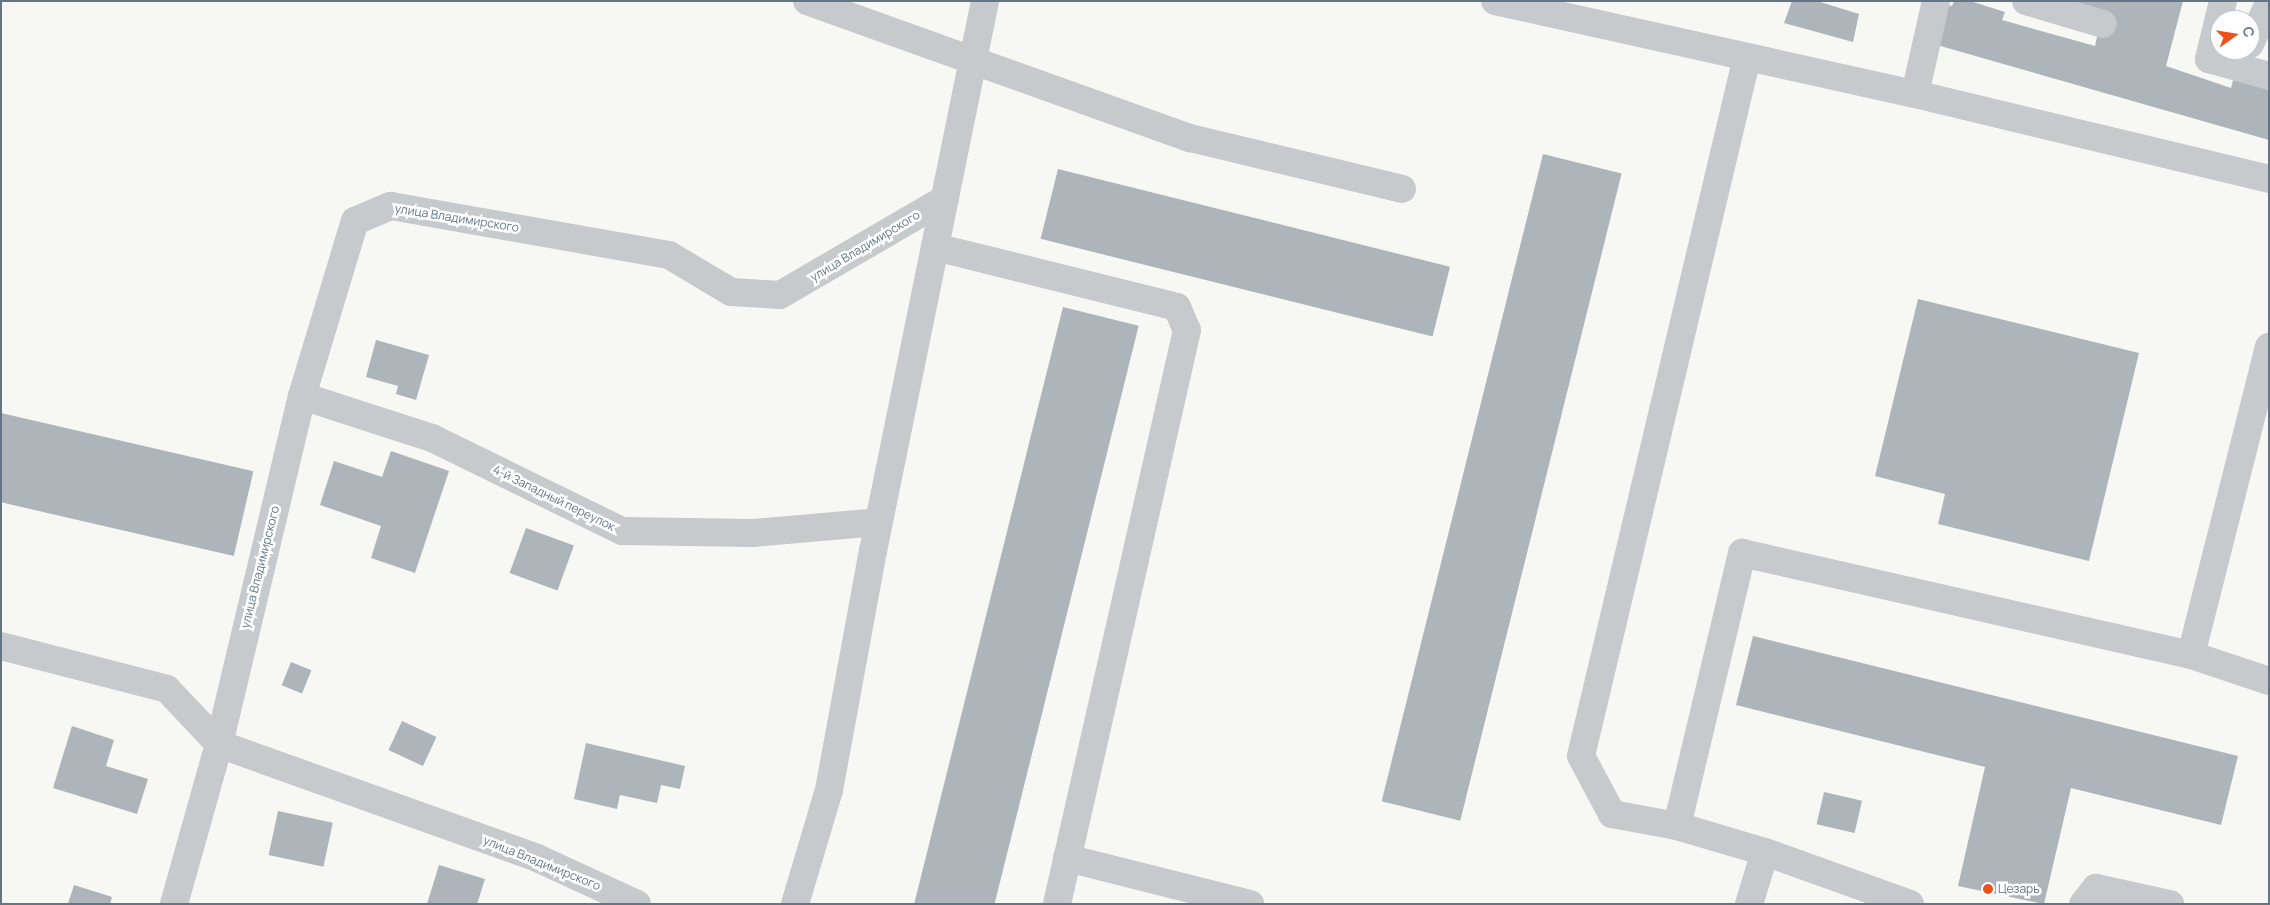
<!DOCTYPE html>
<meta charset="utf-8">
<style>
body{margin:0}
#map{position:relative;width:2270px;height:905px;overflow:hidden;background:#f7f7f3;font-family:Manrope,sans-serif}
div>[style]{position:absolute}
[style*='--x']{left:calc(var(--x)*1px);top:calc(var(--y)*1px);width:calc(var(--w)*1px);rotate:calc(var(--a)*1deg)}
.building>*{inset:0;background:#adb5bb;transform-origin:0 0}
.minor>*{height:28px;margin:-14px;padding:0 14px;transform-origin:14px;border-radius:14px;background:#c6cacd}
.dots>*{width:14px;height:14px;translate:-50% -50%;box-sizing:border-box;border:2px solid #fff;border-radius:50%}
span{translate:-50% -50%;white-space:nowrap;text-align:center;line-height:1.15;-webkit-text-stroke:5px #fff;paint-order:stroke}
.street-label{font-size:12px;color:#647686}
.poi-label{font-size:12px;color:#647686}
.left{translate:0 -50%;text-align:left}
.frame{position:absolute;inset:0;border:2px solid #647686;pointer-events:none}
.north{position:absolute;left:2210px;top:10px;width:50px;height:50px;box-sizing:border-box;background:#fff;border:1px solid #c1c8cf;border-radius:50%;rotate:77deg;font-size:14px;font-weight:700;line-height:20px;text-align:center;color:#647686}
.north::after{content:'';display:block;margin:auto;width:18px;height:22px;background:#ec511e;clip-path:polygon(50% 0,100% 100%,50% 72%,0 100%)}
</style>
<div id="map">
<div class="building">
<i style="clip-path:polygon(1792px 1px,1817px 1px,1859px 14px,1853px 42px,1784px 23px)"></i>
<i style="clip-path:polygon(1954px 1px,1970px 1px,2005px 12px,2002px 20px,2095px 46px,2103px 11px,2073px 1px,2183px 1px,2166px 66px,2231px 88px,2233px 80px,2269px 88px,2269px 140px,1930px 43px,1937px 2px,1952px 6px)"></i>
<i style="left:1543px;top:154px;width:81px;height:667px;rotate:14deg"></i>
<i style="left:1058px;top:169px;width:404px;height:72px;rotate:14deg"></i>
<i style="clip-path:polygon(1918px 299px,2139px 353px,2089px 561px,1938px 524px,1945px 494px,1875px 476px)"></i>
<i style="left:1063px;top:307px;width:78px;height:614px;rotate:14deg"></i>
<i style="clip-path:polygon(376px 340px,429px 355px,416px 400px,396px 394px,398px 386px,366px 377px)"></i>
<i style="left:1px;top:413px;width:259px;height:87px;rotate:13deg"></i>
<i style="clip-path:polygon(391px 451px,449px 471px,415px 573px,371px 558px,381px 526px,320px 505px,334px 461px,382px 477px)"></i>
<i style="left:526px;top:528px;width:51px;height:48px;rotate:20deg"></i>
<i style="clip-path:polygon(1753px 636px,2238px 756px,2221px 825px,2071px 788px,2044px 904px,1958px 886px,1985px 767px,1736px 705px)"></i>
<i style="left:291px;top:662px;width:22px;height:25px;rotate:22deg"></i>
<i style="left:402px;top:721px;width:38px;height:32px;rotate:25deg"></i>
<i style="clip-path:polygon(72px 726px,114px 740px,106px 766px,148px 779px,137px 814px,53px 788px)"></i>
<i style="clip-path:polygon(586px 743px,685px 766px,680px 789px,661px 785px,657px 803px,620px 795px,617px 809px,574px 799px)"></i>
<i style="left:1824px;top:792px;width:39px;height:33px;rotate:13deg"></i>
<i style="left:278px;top:811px;width:56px;height:45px;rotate:12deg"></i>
<i style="clip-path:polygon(439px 865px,485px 879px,477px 904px,427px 904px)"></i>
<i style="clip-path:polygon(74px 885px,112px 897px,110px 904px,68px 904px)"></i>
</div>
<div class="minor">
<i style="--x:807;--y:1;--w:407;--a:19.7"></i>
<i style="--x:1190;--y:138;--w:218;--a:13.5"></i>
<i style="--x:1495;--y:1;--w:430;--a:12.5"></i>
<i style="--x:1915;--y:94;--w:364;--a:13.5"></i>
<i style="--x:2026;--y:1;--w:80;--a:16.6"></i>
<i style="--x:2223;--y:1;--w:60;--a:103.6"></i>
<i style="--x:2209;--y:59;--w:62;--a:15.8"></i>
<i style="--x:2250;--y:44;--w:45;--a:-65.1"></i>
<i style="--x:1747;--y:57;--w:718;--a:103.36"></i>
<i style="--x:1581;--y:756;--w:66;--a:61.9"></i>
<i style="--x:1612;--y:814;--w:66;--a:10.5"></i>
<i style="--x:1677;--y:826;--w:92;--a:16.5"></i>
<i style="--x:1765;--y:852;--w:154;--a:19.7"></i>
<i style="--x:1915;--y:94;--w:95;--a:-77.3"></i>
<i style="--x:935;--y:247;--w:249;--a:13.9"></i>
<i style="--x:1177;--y:307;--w:25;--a:67"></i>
<i style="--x:1187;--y:330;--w:589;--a:102.76"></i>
<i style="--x:302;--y:396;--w:137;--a:17.9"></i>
<i style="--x:432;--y:438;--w:212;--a:26.1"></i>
<i style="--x:622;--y:531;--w:131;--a:0.9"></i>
<i style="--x:753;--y:533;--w:125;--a:-5"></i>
<i style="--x:1;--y:646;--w:171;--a:14.5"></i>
<i style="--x:167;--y:689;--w:76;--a:46.6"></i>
<i style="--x:219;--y:744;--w:338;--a:19.7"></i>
<i style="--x:537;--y:858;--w:110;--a:24.7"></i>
<i style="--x:2191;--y:655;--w:82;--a:18.4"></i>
<i style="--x:1677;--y:826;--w:281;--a:-76.6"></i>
<i style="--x:1742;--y:553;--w:460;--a:12.8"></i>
<i style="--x:2191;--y:655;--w:318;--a:-75.8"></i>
<i style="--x:1067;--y:858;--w:189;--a:14.1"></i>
<i style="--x:174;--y:904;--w:166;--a:-74.3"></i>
<i style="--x:219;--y:744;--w:358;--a:-76.6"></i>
<i style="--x:302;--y:396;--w:183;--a:-73.2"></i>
<i style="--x:355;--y:221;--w:39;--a:-23"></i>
<i style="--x:391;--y:206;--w:282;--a:10"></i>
<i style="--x:669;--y:255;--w:72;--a:30.8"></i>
<i style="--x:731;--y:292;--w:49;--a:3.5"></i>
<i style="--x:780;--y:295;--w:191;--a:-30.2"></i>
<i style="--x:795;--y:904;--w:119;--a:-73.4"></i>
<i style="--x:829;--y:790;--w:243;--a:-79.6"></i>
<i style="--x:873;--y:551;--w:561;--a:-78.49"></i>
<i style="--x:1749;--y:904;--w:54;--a:-72.9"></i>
<i style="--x:2083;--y:904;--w:21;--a:-51"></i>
<i style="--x:2096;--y:888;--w:76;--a:12.2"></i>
</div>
<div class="dots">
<i style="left:1988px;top:889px;background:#ec511e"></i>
</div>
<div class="street-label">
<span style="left:457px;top:218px;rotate:9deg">улица Владимирского</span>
<span style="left:865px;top:246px;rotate:-31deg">улица Владимирского</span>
<span style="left:554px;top:498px;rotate:26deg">4-й Западный переулок</span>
<span style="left:260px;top:567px;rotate:-76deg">улица Владимирского</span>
<span style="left:542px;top:863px;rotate:22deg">улица Владимирского</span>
</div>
<div class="poi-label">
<span class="left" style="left:1998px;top:889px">Цезарь</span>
</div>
<div class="frame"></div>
<div class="north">С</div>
</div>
